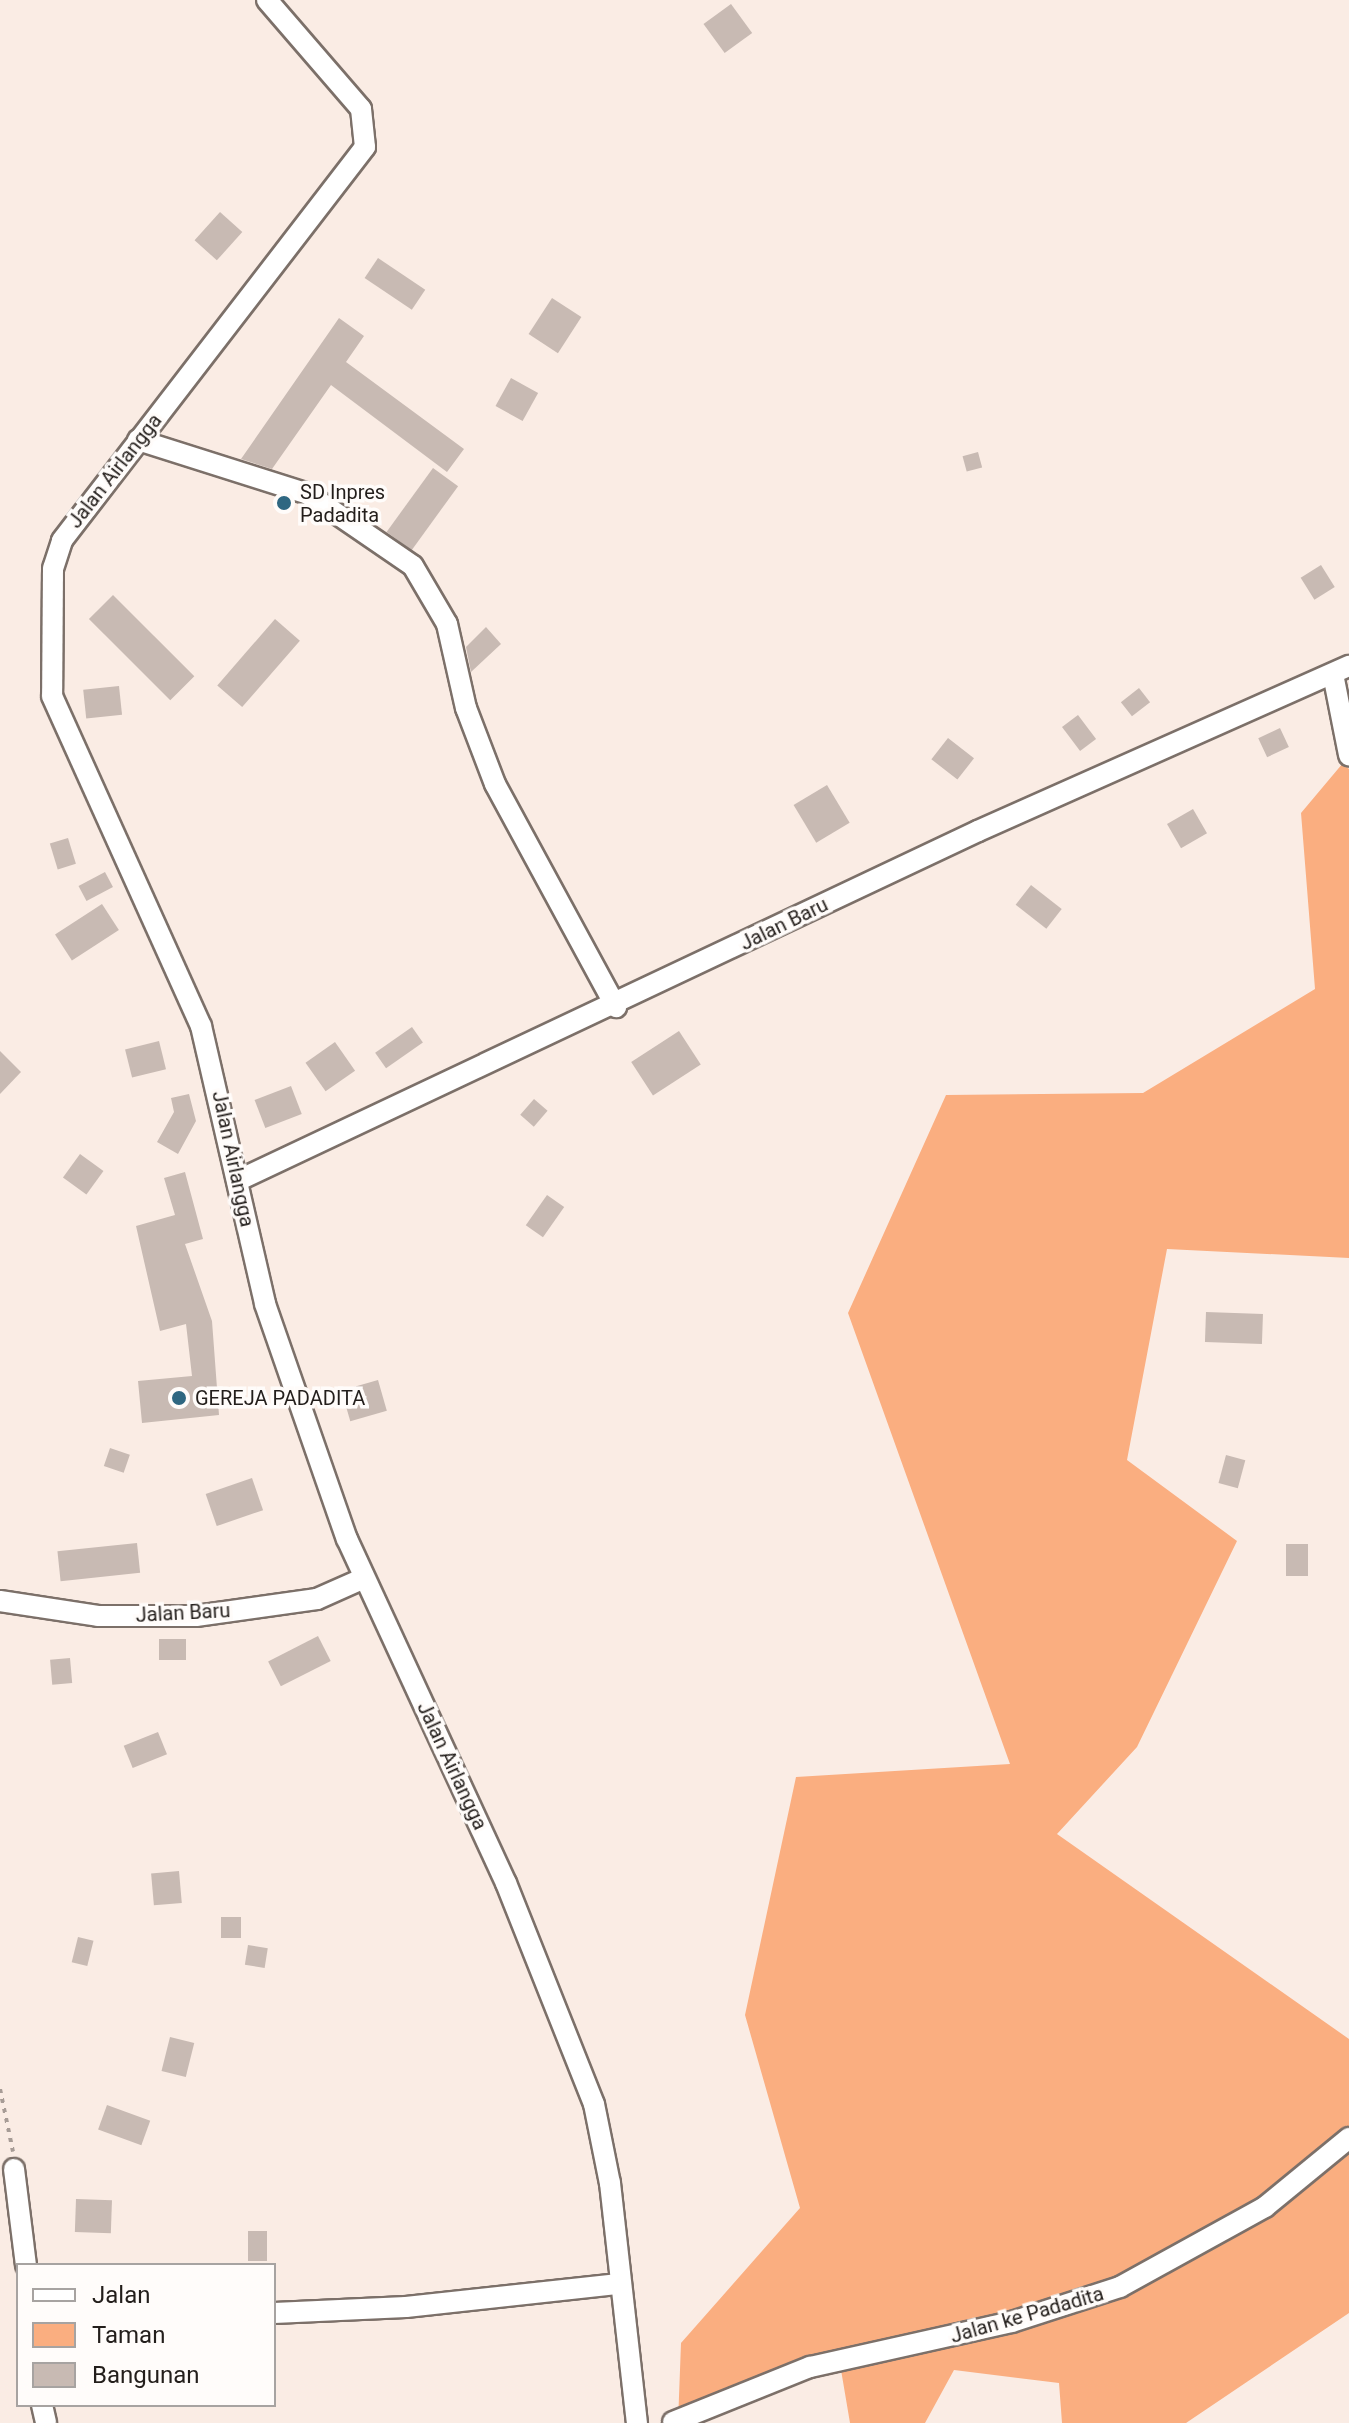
<!DOCTYPE html>
<style>
body{margin:0}
#map{position:relative;width:1349px;height:2423px;overflow:hidden;background:#faece4;font-family:Roboto,sans-serif}
div>[style]{position:absolute}
[style*='--x']{left:calc(var(--x)*1px);top:calc(var(--y)*1px);width:calc(var(--w)*1px);rotate:calc(var(--a)*1deg)}
.green>*{inset:0;background:#faae80}
.building>*{inset:0;background:#c8bab3;transform-origin:0 0}
.path>*{height:4px;margin-top:-2px;transform-origin:0;background:repeating-linear-gradient(90deg,#a79c96 0 4px,transparent 0 10px)}
.roads{filter:drop-shadow(2px 0 #7c7069) drop-shadow(-2px 0 #7c7069) drop-shadow(0 2px #7c7069) drop-shadow(0 -2px #7c7069)}
.minor>*{height:20px;margin:-10px;padding:0 10px;transform-origin:10px;border-radius:10px;background:#fff}
.dots>*{width:22px;height:22px;translate:-50% -50%;box-sizing:border-box;border:4px solid #fffcfa;border-radius:50%}
span{translate:-50% -50%;white-space:nowrap;text-align:center;line-height:1.15;-webkit-text-stroke:7px #fffcfa;paint-order:stroke}
.street-label{font-size:20px;color:#231e1b}
.poi-label{font-size:20px;color:#231e1b}
.left{translate:0 -50%;text-align:left}
.legend{position:absolute;left:16px;top:2263px;width:260px;height:144px;box-sizing:border-box;background:#fffcfa;border:2px solid #a7a3a1;margin:0;padding:10px 14px;list-style:none;font-size:24px;color:#231e1b}
.legend li{display:flex;align-items:center;gap:16px;height:40px}
.legend b{width:40px;border:2px solid #a7a3a1}
</style>
<div id="map">
<div class="green">
<i style="clip-path:polygon(1343px 763px,1349px 769px,1349px 1258px,1167px 1249px,1127px 1460px,1237px 1541px,1137px 1747px,1057px 1834px,1349px 2039px,1349px 2313px,1186px 2423px,1062px 2423px,1059px 2383px,954px 2370px,925px 2423px,850px 2423px,840px 2364px,678px 2423px,681px 2343px,800px 2208px,745px 2015px,796px 1777px,1010px 1764px,848px 1313px,946px 1095px,1143px 1093px,1315px 989px,1301px 813px)"></i>
</div>
<div class="building">
<i style="left:731px;top:4px;width:36px;height:34px;rotate:54deg"></i>
<i style="left:220px;top:212px;width:30px;height:38px;rotate:42deg"></i>
<i style="left:378px;top:258px;width:57px;height:24px;rotate:34deg"></i>
<i style="left:552px;top:298px;width:35px;height:43px;rotate:33deg"></i>
<i style="clip-path:polygon(339px 318px,364px 336px,346px 362px,464px 449px,447px 472px,331px 385px,272px 469px,241px 459px)"></i>
<i style="left:511px;top:378px;width:31px;height:32px;rotate:29deg"></i>
<i style="left:978px;top:452px;width:16px;height:16px;rotate:75deg"></i>
<i style="left:433px;top:468px;width:31px;height:79px;rotate:36deg"></i>
<i style="left:1321px;top:565px;width:26px;height:24px;rotate:58deg"></i>
<i style="left:113px;top:595px;width:115px;height:34px;rotate:45deg"></i>
<i style="left:275px;top:619px;width:33px;height:88px;rotate:41deg"></i>
<i style="clip-path:polygon(486px 627px,501px 644px,471px 672px,466px 647px)"></i>
<i style="left:119px;top:686px;width:29px;height:36px;rotate:84deg"></i>
<i style="left:1139px;top:688px;width:18px;height:23px;rotate:52deg"></i>
<i style="left:1078px;top:715px;width:30px;height:20px;rotate:53deg"></i>
<i style="left:1280px;top:728px;width:21px;height:24px;rotate:65deg"></i>
<i style="left:948px;top:738px;width:33px;height:27px;rotate:38deg"></i>
<i style="left:827px;top:785px;width:44px;height:39px;rotate:59deg"></i>
<i style="left:1193px;top:809px;width:28px;height:30px;rotate:60deg"></i>
<i style="left:68px;top:838px;width:27px;height:19px;rotate:73deg"></i>
<i style="left:105px;top:872px;width:17px;height:30px;rotate:62deg"></i>
<i style="left:1031px;top:885px;width:39px;height:25px;rotate:38deg"></i>
<i style="left:102px;top:904px;width:31px;height:56px;rotate:57deg"></i>
<i style="left:412px;top:1027px;width:19px;height:45px;rotate:55deg"></i>
<i style="left:679px;top:1031px;width:40px;height:57px;rotate:57deg"></i>
<i style="left:159px;top:1041px;width:29px;height:35px;rotate:76deg"></i>
<i style="left:335px;top:1042px;width:35px;height:36px;rotate:55deg"></i>
<i style="clip-path:polygon(0 1051px,21px 1072px,0 1094px)"></i>
<i style="left:291px;top:1086px;width:30px;height:39px;rotate:69deg"></i>
<i style="clip-path:polygon(189px 1094px,196px 1121px,178px 1154px,157px 1142px,174px 1112px,171px 1098px)"></i>
<i style="left:534px;top:1099px;width:18px;height:21px;rotate:41deg"></i>
<i style="left:80px;top:1154px;width:29px;height:29px;rotate:36deg"></i>
<i style="clip-path:polygon(185px 1172px,203px 1239px,185px 1244px,212px 1321px,219px 1415px,142px 1423px,138px 1381px,192px 1376px,186px 1324px,160px 1331px,136px 1226px,175px 1215px,164px 1178px)"></i>
<i style="left:547px;top:1195px;width:21px;height:37px;rotate:35deg"></i>
<i style="left:1206px;top:1312px;width:57px;height:30px;rotate:2deg"></i>
<i style="left:378px;top:1380px;width:32px;height:38px;rotate:74deg"></i>
<i style="left:110px;top:1448px;width:21px;height:19px;rotate:19deg"></i>
<i style="left:1226px;top:1455px;width:20px;height:29px;rotate:15deg"></i>
<i style="left:252px;top:1478px;width:34px;height:49px;rotate:71deg"></i>
<i style="left:137px;top:1543px;width:30px;height:80px;rotate:84deg"></i>
<i style="left:1286px;top:1544px;width:22px;height:32px"></i>
<i style="left:318px;top:1636px;width:28px;height:56px;rotate:63deg"></i>
<i style="left:159px;top:1639px;width:27px;height:21px"></i>
<i style="left:70px;top:1658px;width:25px;height:20px;rotate:85deg"></i>
<i style="left:158px;top:1732px;width:24px;height:37px;rotate:68deg"></i>
<i style="left:179px;top:1871px;width:32px;height:28px;rotate:85deg"></i>
<i style="left:221px;top:1917px;width:20px;height:21px"></i>
<i style="left:78px;top:1937px;width:16px;height:26px;rotate:14deg"></i>
<i style="left:248px;top:1945px;width:20px;height:20px;rotate:9deg"></i>
<i style="left:170px;top:2037px;width:25px;height:35px;rotate:14deg"></i>
<i style="left:107px;top:2105px;width:46px;height:26px;rotate:20deg"></i>
<i style="left:76px;top:2199px;width:36px;height:33px;rotate:2deg"></i>
<i style="left:267px;top:2231px;width:30px;height:19px;rotate:90deg"></i>
</div>
<div class="path">
<i style="--x:0;--y:2089;--w:64;--a:78.3"></i>
</div>
<div class="roads">
<div class="minor">
<i style="--x:267;--y:0;--w:144;--a:49.2"></i>
<i style="--x:361;--y:109;--w:38;--a:84"></i>
<i style="--x:365;--y:147;--w:497;--a:127.6"></i>
<i style="--x:62;--y:541;--w:28;--a:108"></i>
<i style="--x:53;--y:568;--w:128;--a:90.4"></i>
<i style="--x:52;--y:696;--w:362;--a:65.7"></i>
<i style="--x:201;--y:1026;--w:285;--a:77"></i>
<i style="--x:265;--y:1304;--w:249;--a:70.8"></i>
<i style="--x:347;--y:1539;--w:379;--a:65.2"></i>
<i style="--x:506;--y:1883;--w:238;--a:68.3"></i>
<i style="--x:594;--y:2104;--w:81;--a:78.6"></i>
<i style="--x:610;--y:2183;--w:242;--a:83.6"></i>
<i style="--x:138;--y:440;--w:178;--a:17.6"></i>
<i style="--x:308;--y:494;--w:127;--a:34.4"></i>
<i style="--x:413;--y:566;--w:67;--a:59.6"></i>
<i style="--x:447;--y:624;--w:86;--a:77.3"></i>
<i style="--x:466;--y:708;--w:81;--a:69.1"></i>
<i style="--x:495;--y:784;--w:254;--a:61.5"></i>
<i style="--x:1333;--y:674;--w:83;--a:78.8"></i>
<i style="--x:239;--y:1180;--w:817;--a:-25.28"></i>
<i style="--x:978;--y:831;--w:406;--a:-24"></i>
<i style="--x:0;--y:1601;--w:99;--a:8.7"></i>
<i style="--x:98;--y:1616;--w:98;--a:0"></i>
<i style="--x:196;--y:1616;--w:122;--a:-8"></i>
<i style="--x:317;--y:1599;--w:49;--a:-24"></i>
<i style="--x:14;--y:2169;--w:97;--a:82.9"></i>
<i style="--x:274;--y:2313;--w:132;--a:-2.6"></i>
<i style="--x:406;--y:2307;--w:214;--a:-6.2"></i>
<i style="--x:42;--y:2405;--w:18;--a:77"></i>
<i style="--x:673;--y:2422;--w:148;--a:-21.9"></i>
<i style="--x:810;--y:2367;--w:207;--a:-12.6"></i>
<i style="--x:1012;--y:2322;--w:114;--a:-18"></i>
<i style="--x:1120;--y:2287;--w:166;--a:-28.9"></i>
<i style="--x:1265;--y:2207;--w:109;--a:-39.4"></i>
</div>
</div>
<div class="dots">
<i style="left:284px;top:503px;background:#2f6781"></i>
<i style="left:179px;top:1398px;background:#2f6781"></i>
</div>
<div class="street-label">
<span style="left:115px;top:471px;rotate:-52deg">Jalan Airlangga</span>
<span style="left:784px;top:924px;rotate:-26deg">Jalan Baru</span>
<span style="left:233px;top:1159px;rotate:78deg">Jalan Airlangga</span>
<span style="left:183px;top:1613px;rotate:-3deg">Jalan Baru</span>
<span style="left:452px;top:1766px;rotate:65deg">Jalan Airlangga</span>
<span style="left:1027px;top:2315px;rotate:-16deg">Jalan ke Padadita</span>
</div>
<div class="poi-label">
<span class="left" style="left:300px;top:504px">SD Inpres<br>Padadita</span>
<span class="left" style="left:195px;top:1398px">GEREJA PADADITA</span>
</div>
<ul class="legend">
<li><b style="height:10px;background:#fff"></b>Jalan</li>
<li><b style="height:22px;background:#faae80"></b>Taman</li>
<li><b style="height:22px;background:#c8bab3"></b>Bangunan</li>
</ul>
</div>
